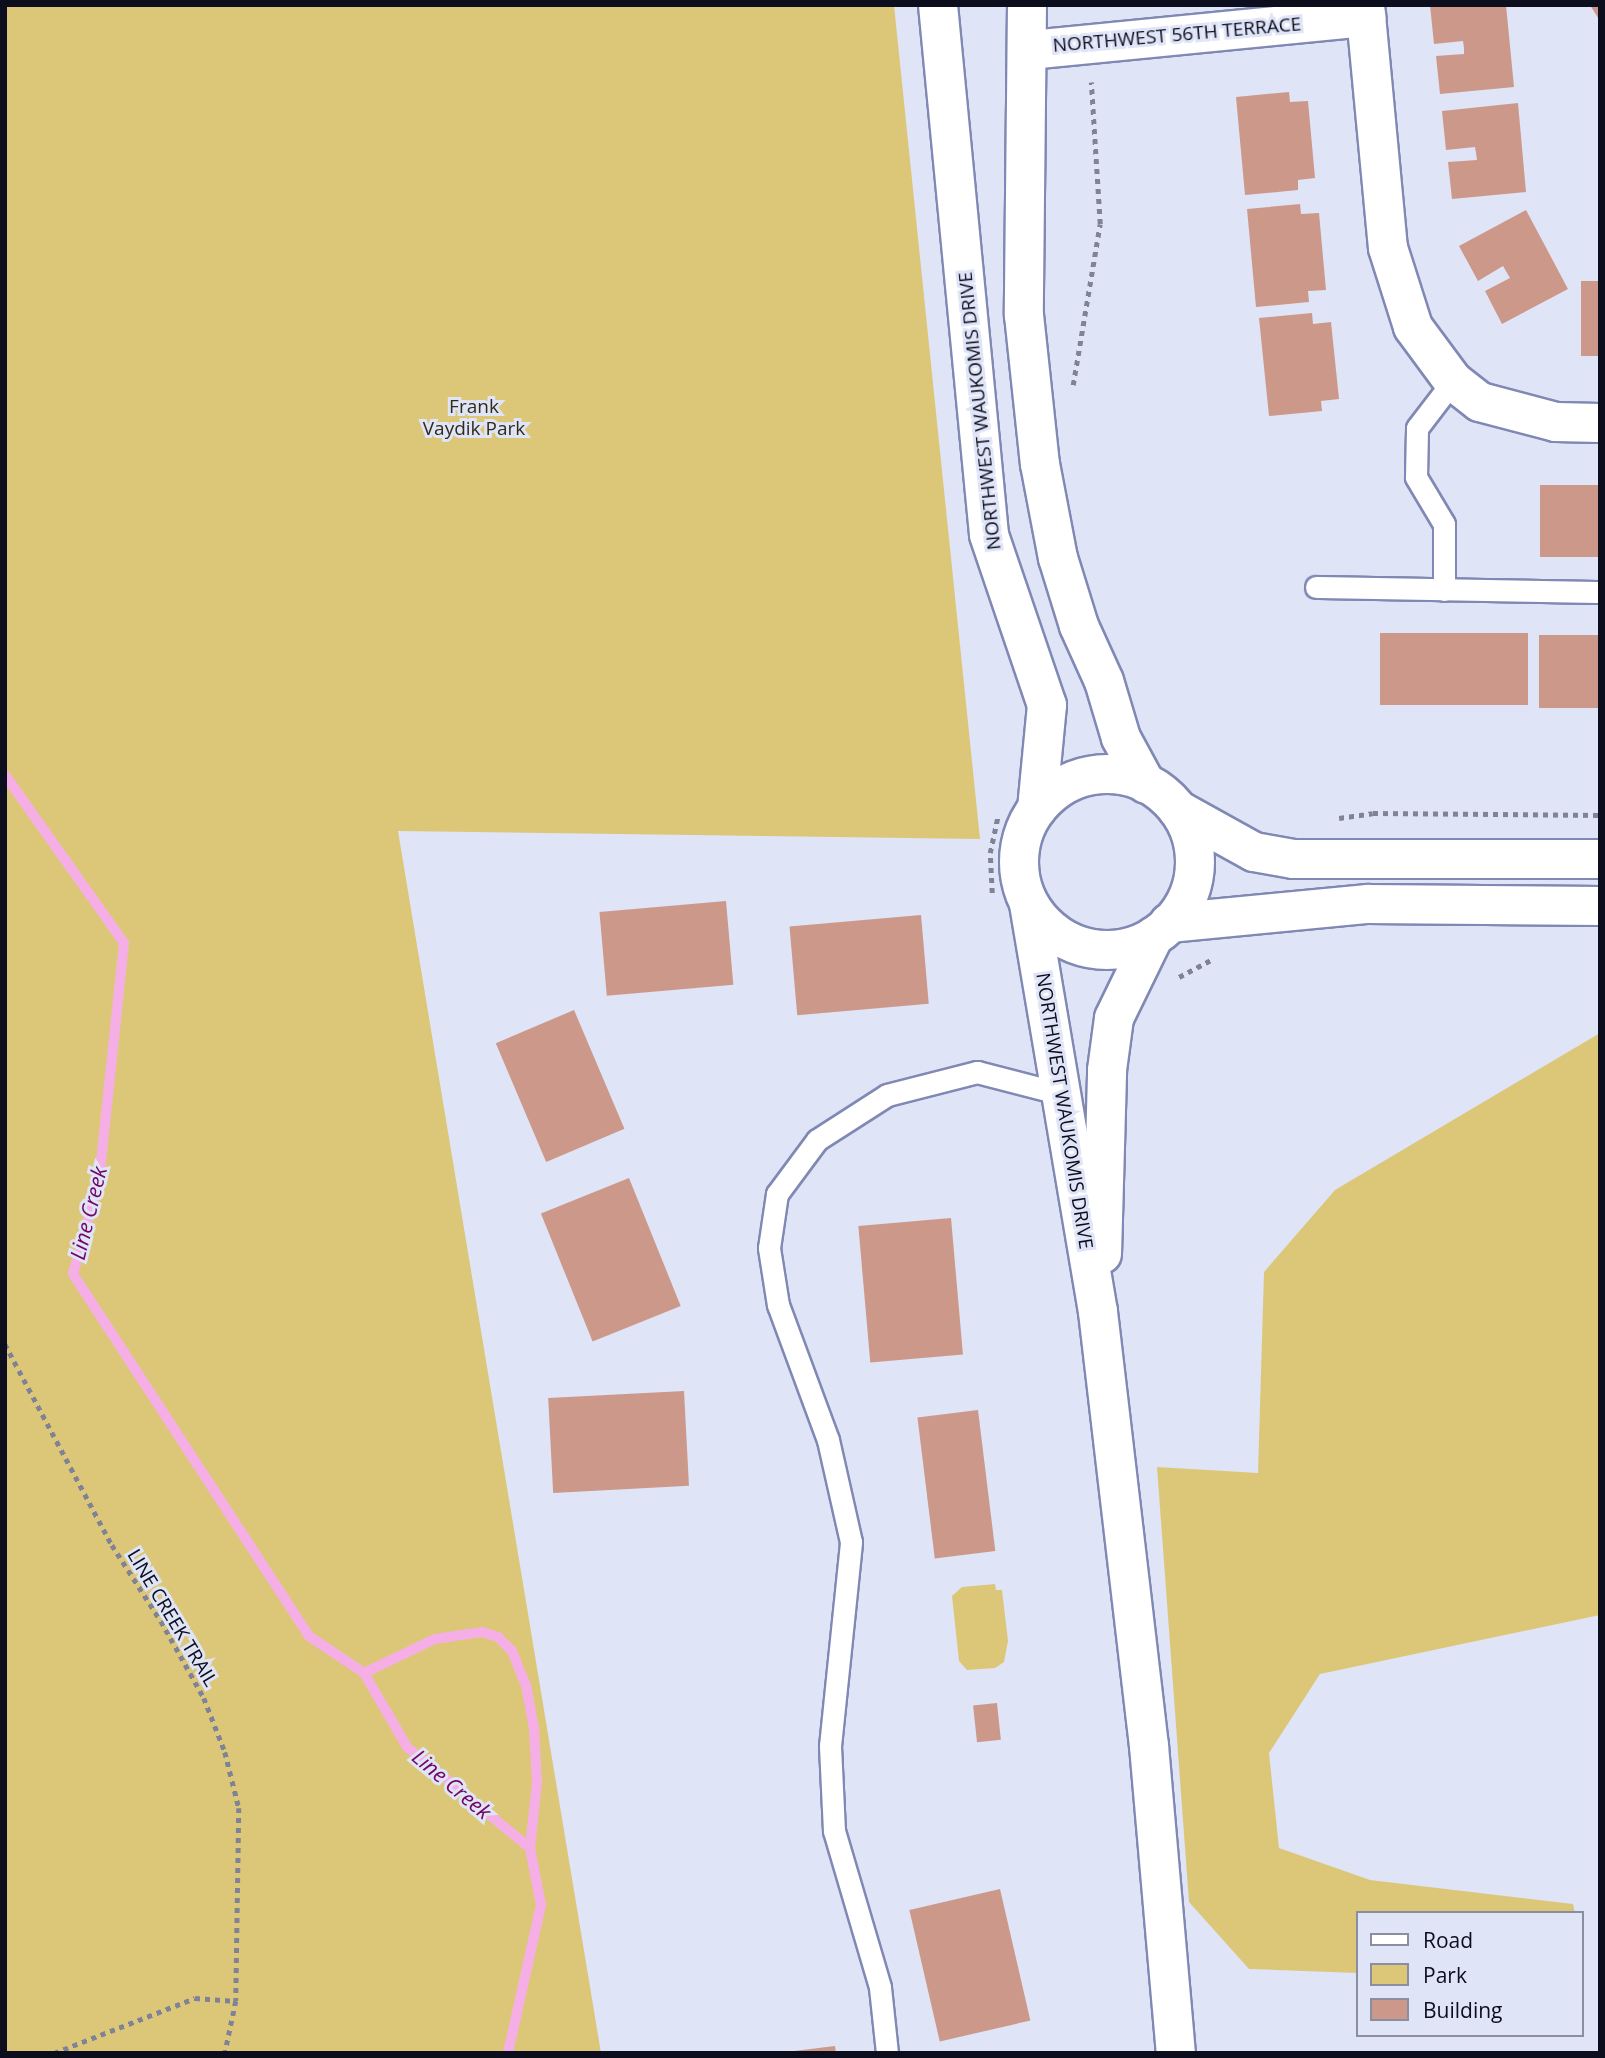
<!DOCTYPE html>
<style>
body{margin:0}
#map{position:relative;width:1605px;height:2058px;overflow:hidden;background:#dfe4f7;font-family:"Open Sans",sans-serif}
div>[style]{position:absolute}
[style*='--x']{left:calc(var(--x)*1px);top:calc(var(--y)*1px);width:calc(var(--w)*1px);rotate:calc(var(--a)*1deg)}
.green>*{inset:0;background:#dcc779}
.stream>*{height:10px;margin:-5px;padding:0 5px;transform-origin:5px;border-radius:5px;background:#f6afe6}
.building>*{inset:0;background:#cc988a;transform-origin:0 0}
.path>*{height:4.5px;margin-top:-2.25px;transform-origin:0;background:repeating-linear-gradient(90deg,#7f8395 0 5px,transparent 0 10px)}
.roads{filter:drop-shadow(2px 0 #8089b4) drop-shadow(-2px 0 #8089b4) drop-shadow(0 2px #8089b4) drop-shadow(0 -2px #8089b4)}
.lane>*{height:21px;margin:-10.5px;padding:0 10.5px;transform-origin:10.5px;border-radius:10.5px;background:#fff}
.street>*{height:38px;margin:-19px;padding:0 19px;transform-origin:19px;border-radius:19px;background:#fff}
.secondary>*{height:38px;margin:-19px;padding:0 19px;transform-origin:19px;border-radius:19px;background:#fff}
.secondary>.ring{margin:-19px;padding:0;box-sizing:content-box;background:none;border:38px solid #fff;border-radius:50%}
span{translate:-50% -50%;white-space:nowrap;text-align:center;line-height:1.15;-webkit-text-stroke:6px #dfe4f7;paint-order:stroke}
.street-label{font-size:19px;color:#0c0e1e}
.park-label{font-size:19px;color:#312c18}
.water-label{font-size:21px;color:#730565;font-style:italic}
.frame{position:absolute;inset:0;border:7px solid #0c0e1e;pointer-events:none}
.legend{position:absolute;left:1356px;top:1911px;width:228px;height:126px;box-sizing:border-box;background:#dfe4f7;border:2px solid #8b8ea0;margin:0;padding:9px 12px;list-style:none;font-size:21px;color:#0c0e1e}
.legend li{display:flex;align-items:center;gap:14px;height:35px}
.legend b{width:35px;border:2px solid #8b8ea0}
</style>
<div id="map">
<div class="green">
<i style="clip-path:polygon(5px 5px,894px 5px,980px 839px,398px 831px,601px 2053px,5px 2053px)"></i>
<i style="clip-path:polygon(1600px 1033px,1600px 1615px,1320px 1674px,1269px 1753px,1279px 1848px,1370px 1880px,1573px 1904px,1575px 1913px,1358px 1913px,1358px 1973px,1249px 1969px,1189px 1902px,1157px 1467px,1258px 1473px,1264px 1272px,1335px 1190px)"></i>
<i style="clip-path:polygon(995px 1584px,996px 1590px,1002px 1590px,1008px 1641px,1004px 1662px,995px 1668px,967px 1670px,959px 1661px,952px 1596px,962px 1587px)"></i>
</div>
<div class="stream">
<i style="--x:5;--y:775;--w:206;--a:54.7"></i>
<i style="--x:124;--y:943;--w:237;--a:96"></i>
<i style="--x:99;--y:1179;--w:98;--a:105.3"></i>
<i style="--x:73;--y:1274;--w:432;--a:56.9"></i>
<i style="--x:309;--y:1636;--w:66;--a:33.9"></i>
<i style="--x:364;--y:1673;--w:86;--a:59.8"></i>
<i style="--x:407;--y:1747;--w:159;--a:39.4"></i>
<i style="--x:530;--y:1848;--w:58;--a:79.1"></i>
<i style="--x:541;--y:1905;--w:152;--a:102.6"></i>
<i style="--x:364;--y:1673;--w:79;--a:-25.6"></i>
<i style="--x:435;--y:1639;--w:48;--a:-8.5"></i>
<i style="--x:482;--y:1632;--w:17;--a:17"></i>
<i style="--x:498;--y:1637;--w:20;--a:45"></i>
<i style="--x:512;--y:1651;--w:37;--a:68"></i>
<i style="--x:526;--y:1685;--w:45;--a:79.7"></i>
<i style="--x:534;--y:1729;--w:53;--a:86.8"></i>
<i style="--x:537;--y:1782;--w:66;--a:96.1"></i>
</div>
<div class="building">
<i style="clip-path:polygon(1430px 5px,1506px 5px,1514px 87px,1440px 94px,1436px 56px,1464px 54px,1464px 48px,1463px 41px,1434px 44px)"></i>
<i style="clip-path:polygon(1590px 5px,1600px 5px,1600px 21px)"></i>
<i style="clip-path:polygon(1289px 92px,1290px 102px,1308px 101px,1315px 178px,1298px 180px,1298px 190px,1245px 195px,1236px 97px)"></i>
<i style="clip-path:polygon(1518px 103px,1526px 192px,1452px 199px,1448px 162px,1477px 160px,1476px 153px,1475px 147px,1446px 150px,1442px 111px)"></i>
<i style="clip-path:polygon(1300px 204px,1301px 214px,1319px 213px,1326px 290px,1308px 291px,1309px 302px,1256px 307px,1247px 209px)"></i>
<i style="clip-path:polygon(1526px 210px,1568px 289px,1502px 324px,1485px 291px,1510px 278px,1503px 266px,1478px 281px,1459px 246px)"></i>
<i style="left:1581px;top:281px;width:19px;height:75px"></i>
<i style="clip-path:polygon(1312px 313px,1313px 324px,1331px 322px,1339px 399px,1321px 401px,1322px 411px,1269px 416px,1259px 318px)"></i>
<i style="left:1540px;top:485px;width:60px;height:72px"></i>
<i style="left:1528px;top:633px;width:72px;height:148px;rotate:90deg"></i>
<i style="left:1539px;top:635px;width:61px;height:73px"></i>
<i style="left:726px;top:901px;width:84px;height:127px;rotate:85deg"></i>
<i style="left:921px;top:915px;width:89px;height:132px;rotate:85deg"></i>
<i style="left:574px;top:1010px;width:129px;height:85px;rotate:67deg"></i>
<i style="left:629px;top:1178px;width:138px;height:95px;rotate:68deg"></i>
<i style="left:951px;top:1218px;width:137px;height:93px;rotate:85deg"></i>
<i style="left:684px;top:1391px;width:95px;height:136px;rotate:87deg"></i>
<i style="left:978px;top:1410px;width:142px;height:61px;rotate:83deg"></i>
<i style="left:997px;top:1703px;width:37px;height:24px;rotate:84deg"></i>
<i style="left:1000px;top:1889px;width:135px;height:93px;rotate:77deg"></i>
<i style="clip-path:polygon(835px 2046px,836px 2053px,794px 2053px,794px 2051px)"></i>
</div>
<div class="path">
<i style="--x:1073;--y:385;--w:163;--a:-80.5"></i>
<i style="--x:1100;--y:224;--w:142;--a:-93.6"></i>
<i style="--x:1339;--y:818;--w:34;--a:-8"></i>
<i style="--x:1373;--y:813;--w:227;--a:0.5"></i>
<i style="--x:992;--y:893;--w:40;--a:-92.9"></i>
<i style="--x:990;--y:853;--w:39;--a:-78"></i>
<i style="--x:1179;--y:977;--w:36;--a:-28"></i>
<i style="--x:5;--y:1344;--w:228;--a:62"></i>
<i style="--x:112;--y:1545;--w:90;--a:57.2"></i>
<i style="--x:161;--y:1621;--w:88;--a:60.8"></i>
<i style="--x:204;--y:1698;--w:58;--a:68.7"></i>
<i style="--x:225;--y:1752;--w:58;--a:76"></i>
<i style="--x:239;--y:1808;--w:193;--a:90.9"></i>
<i style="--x:236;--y:2001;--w:53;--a:101.9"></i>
<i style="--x:54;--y:2053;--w:151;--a:-21.3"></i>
<i style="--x:195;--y:1998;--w:41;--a:4.2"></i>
</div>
<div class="roads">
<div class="lane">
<i style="--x:1316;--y:587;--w:284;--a:1"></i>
<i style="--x:1444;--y:590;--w:66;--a:-90"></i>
<i style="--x:1444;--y:524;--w:55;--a:-120.8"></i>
<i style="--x:1416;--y:477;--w:49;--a:-88.8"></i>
<i style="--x:1417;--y:428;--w:59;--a:-52.5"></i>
<i style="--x:887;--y:2053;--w:66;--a:-96.1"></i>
<i style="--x:880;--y:1987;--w:163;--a:-106.4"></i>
<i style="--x:834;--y:1831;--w:85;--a:-92.7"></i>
<i style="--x:830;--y:1746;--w:205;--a:-84.1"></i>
<i style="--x:851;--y:1542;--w:105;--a:-102.7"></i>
<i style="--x:828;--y:1440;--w:144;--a:-110.3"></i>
<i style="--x:778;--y:1305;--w:58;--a:-99"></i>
<i style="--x:769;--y:1248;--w:55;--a:-81.6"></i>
<i style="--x:777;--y:1194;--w:67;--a:-53.5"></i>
<i style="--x:817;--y:1140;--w:83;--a:-32.7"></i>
<i style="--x:887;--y:1095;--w:93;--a:-14.3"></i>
<i style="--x:977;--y:1072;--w:84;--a:14.5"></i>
</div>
<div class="street">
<i style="--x:1365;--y:5;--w:244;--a:84.6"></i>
<i style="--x:1388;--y:248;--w:83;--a:72.4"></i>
<i style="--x:1413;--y:327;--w:67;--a:53.5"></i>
<i style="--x:1453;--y:381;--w:34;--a:38"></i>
<i style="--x:1480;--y:402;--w:79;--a:14.7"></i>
<i style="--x:1556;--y:422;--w:44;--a:1.3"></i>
<i style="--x:1030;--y:50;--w:338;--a:-5.6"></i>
</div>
<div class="secondary">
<i style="--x:938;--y:5;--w:532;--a:84.5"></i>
<i style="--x:989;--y:535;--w:180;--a:71.2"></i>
<i style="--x:1047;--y:705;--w:104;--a:95.5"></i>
<i style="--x:1027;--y:5;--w:310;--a:90.6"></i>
<i style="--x:1024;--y:315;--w:150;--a:83.9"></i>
<i style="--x:1040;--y:464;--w:96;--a:79.2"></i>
<i style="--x:1058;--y:558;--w:71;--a:72.8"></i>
<i style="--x:1079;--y:626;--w:60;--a:65.6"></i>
<i style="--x:1104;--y:681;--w:59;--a:73.4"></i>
<i style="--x:1121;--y:738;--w:52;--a:61.5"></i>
<i class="ring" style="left:1019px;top:774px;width:138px;height:138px"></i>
<i style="--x:1178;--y:810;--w:87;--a:28.9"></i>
<i style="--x:1254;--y:852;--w:40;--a:10"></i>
<i style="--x:1293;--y:859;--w:307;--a:0"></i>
<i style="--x:1029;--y:904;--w:414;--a:80.4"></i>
<i style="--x:1098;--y:1312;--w:437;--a:83.3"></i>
<i style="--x:1149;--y:1746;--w:308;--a:85"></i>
<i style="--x:1169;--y:923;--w:200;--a:-5.5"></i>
<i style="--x:1368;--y:904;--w:232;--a:0.5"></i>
<i style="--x:1102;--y:1254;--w:184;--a:-88.4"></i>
<i style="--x:1107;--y:1070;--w:52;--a:-82.3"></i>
<i style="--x:1114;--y:1018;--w:91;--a:-64"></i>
</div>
</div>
<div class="street-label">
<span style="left:1177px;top:35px;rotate:-5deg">NORTHWEST 56TH TERRACE</span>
<span style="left:980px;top:411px;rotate:-96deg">NORTHWEST WAUKOMIS DRIVE</span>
<span style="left:1064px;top:1111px;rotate:81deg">NORTHWEST WAUKOMIS DRIVE</span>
<span style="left:172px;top:1618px;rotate:59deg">LINE CREEK TRAIL</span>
</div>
<div class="park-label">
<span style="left:474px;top:418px">Frank<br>Vaydik Park</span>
</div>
<div class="water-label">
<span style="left:88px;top:1213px;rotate:-76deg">Line Creek</span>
<span style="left:452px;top:1784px;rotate:40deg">Line Creek</span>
</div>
<div class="frame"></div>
<ul class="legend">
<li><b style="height:9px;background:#fff"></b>Road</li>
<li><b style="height:19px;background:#dcc779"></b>Park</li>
<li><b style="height:19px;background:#cc988a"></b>Building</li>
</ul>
</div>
